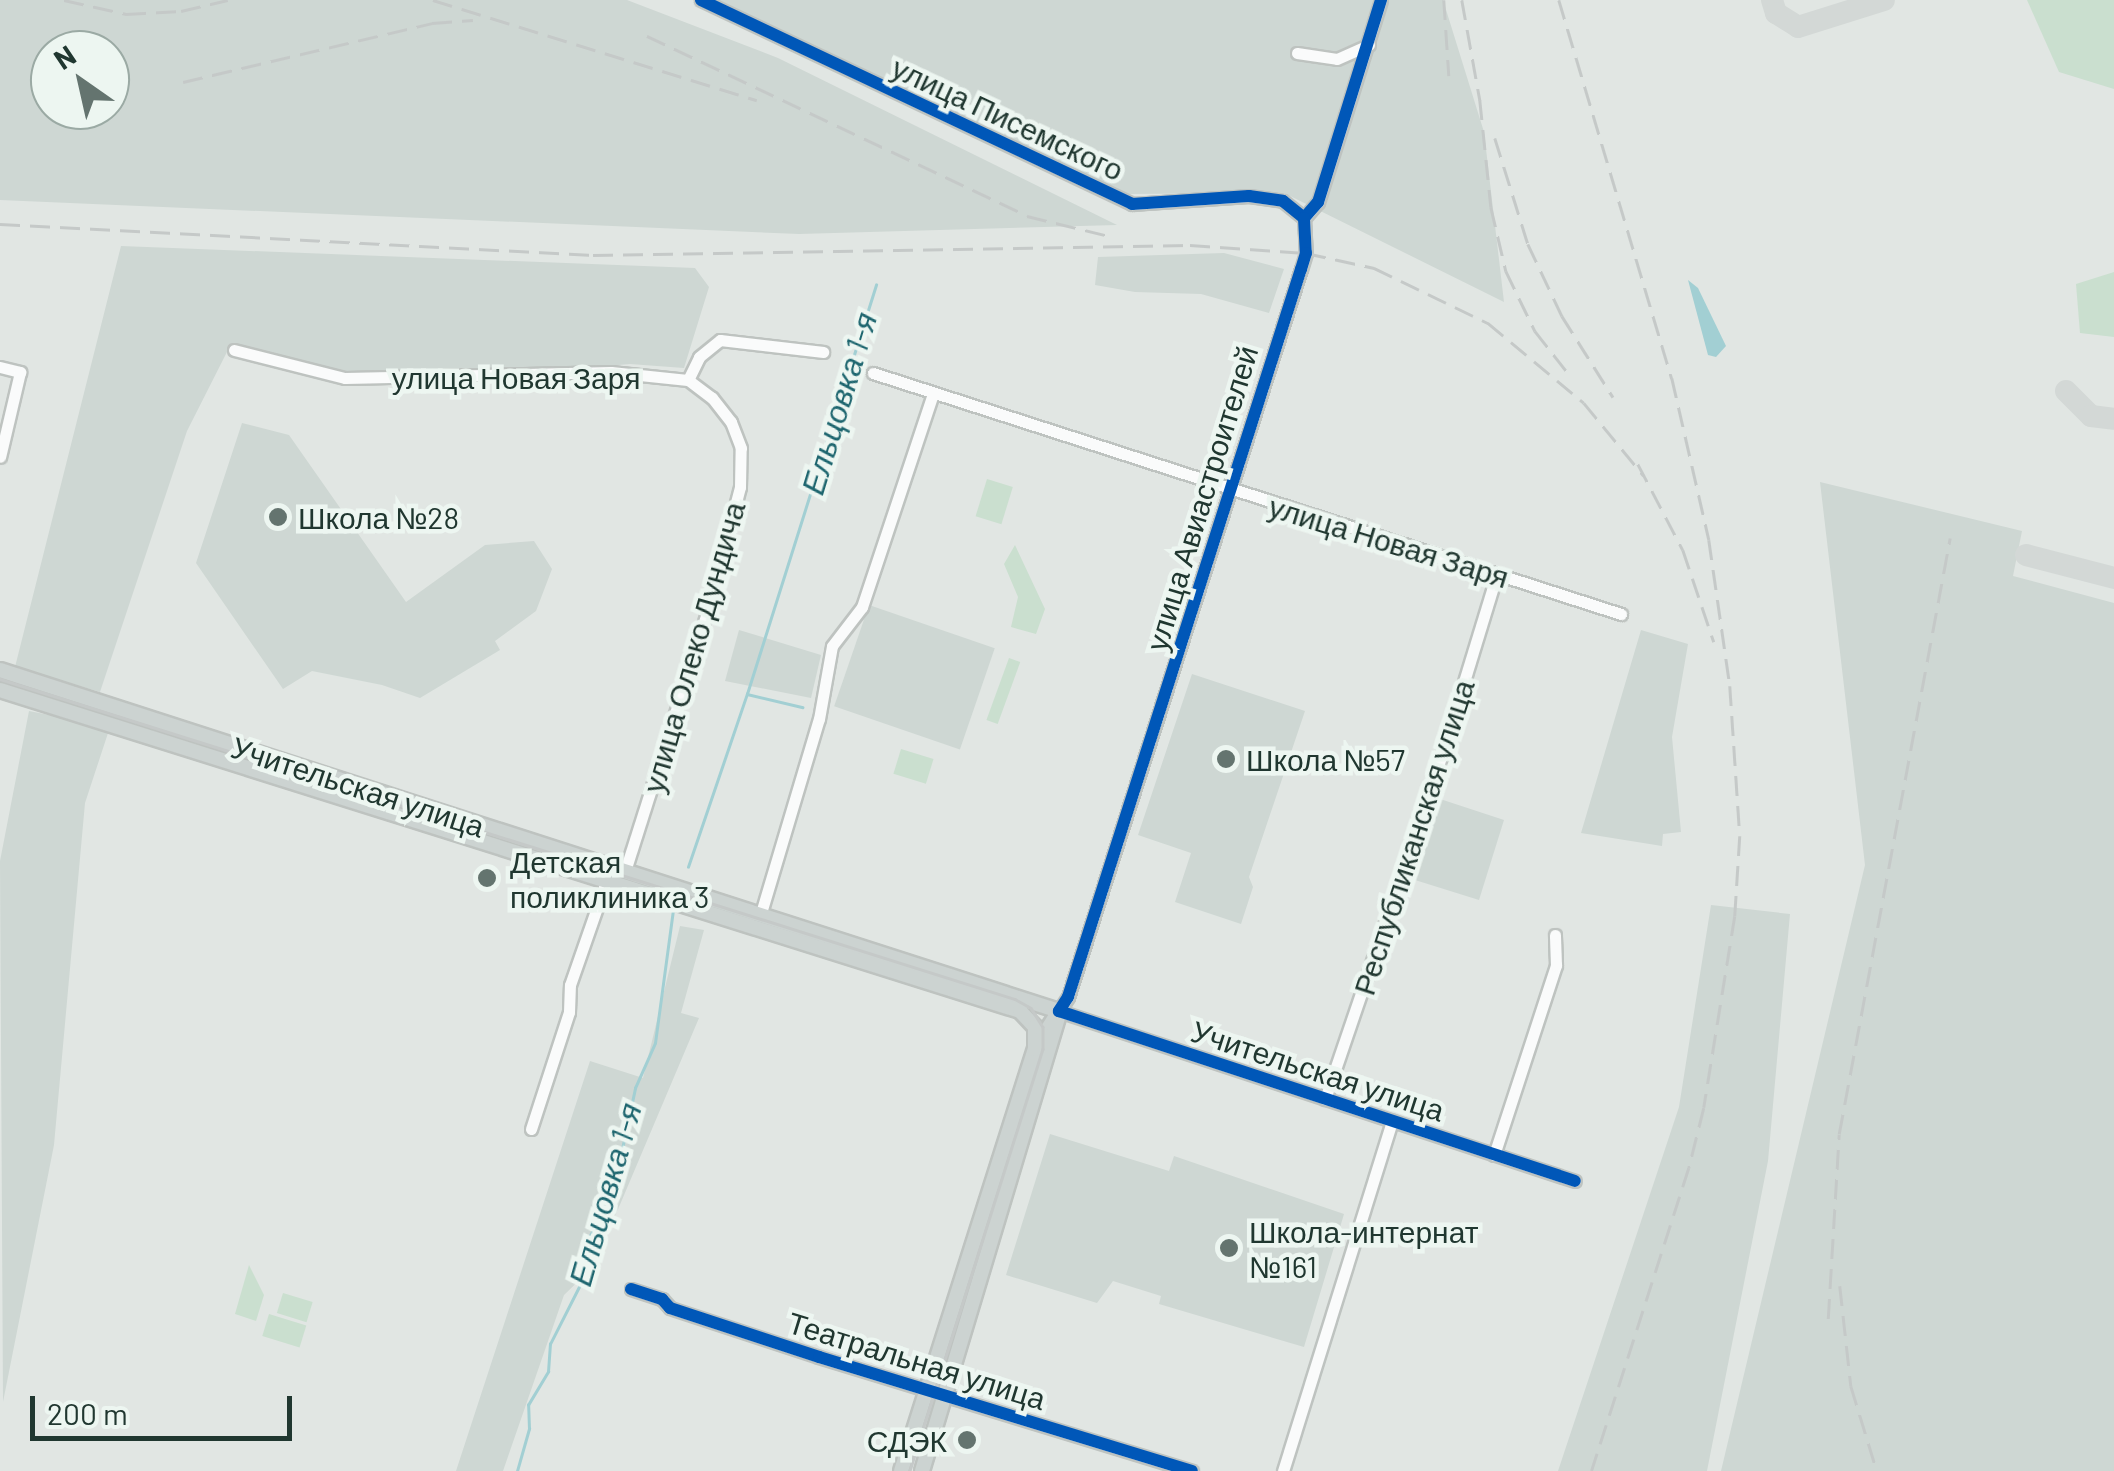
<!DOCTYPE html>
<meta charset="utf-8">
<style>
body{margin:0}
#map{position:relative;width:2114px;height:1471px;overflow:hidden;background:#e1e6e3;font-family:Barlow,sans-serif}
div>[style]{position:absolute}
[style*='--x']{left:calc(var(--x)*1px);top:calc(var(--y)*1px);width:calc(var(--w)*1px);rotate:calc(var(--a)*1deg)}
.built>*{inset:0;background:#ced7d3;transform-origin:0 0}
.green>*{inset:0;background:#cadfcf;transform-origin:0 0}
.water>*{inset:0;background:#a2cfd3}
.stream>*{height:2.5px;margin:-1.25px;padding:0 1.25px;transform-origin:1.25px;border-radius:1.25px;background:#a2cfd3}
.taxiway>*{height:22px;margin:-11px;padding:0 11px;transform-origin:11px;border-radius:11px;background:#d3d8d6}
.roads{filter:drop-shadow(2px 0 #bec3c0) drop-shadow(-2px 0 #bec3c0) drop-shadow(0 2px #bec3c0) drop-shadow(0 -2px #bec3c0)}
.minor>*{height:11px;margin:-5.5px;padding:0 5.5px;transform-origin:5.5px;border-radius:5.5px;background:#fafbfb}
.major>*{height:14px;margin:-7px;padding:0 7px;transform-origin:7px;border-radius:7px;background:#ccd3d1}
.tram>*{height:2.5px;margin:-1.25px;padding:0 1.25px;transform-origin:1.25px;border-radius:1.25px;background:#c5c9c8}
.rail>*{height:2.5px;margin-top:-1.25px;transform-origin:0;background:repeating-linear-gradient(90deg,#c5c9c8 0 20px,transparent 0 30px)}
.cycleway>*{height:12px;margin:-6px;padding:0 6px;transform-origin:6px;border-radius:6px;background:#0057b8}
.dots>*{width:28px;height:28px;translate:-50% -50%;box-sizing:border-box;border:5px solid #edf6f1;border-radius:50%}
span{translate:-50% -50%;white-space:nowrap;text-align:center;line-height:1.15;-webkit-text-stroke:9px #edf6f1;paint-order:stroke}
.street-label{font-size:30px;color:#203730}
.poi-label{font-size:30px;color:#203730}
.left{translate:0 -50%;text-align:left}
.right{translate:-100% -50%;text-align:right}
.water-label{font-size:32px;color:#1e666f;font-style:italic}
.north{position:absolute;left:30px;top:30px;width:100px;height:100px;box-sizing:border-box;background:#edf6f1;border:2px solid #9baaa4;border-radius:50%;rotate:326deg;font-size:28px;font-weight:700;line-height:40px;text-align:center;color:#203730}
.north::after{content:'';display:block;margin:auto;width:35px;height:45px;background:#64746f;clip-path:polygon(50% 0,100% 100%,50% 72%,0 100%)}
.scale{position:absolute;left:30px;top:1396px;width:262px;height:45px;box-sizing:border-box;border:5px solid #203730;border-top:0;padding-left:12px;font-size:30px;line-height:35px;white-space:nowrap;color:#203730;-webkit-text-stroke:8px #edf6f1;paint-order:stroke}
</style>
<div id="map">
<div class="built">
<i style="clip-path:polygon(evenodd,0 0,627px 0,778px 58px,1117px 225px,799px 234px,0 200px,0 0,50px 50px,110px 50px,110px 110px,50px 110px,50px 50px)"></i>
<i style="clip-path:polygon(716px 0,1443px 0,1484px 132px,1504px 302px,1284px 193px,1128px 194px)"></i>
<i style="clip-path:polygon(121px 246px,695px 268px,709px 287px,684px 368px,630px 364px,495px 376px,354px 375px,231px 344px,187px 431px,100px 692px,15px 667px)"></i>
<i style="clip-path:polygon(1224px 253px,1284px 269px,1269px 313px,1201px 294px,1135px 292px,1095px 285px,1098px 257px)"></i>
<i style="clip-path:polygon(242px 423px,289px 435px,406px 602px,485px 545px,534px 541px,552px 569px,536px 611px,495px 641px,500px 650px,420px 698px,382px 685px,312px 671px,283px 689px,196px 563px)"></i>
<i style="clip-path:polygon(1820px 482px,2022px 531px,2013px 576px,2114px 603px,2114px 1471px,1721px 1471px,1865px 865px)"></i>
<i style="left:869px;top:605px;width:133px;height:107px;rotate:19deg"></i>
<i style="clip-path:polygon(739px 630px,821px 655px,811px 698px,725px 681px)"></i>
<i style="clip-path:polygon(1641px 630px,1688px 644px,1672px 737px,1681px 832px,1663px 834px,1662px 846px,1581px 833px)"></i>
<i style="clip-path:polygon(1192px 674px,1305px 711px,1249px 877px,1253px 887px,1241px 924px,1175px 902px,1191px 853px,1138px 835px)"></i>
<i style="clip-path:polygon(29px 711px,110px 727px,85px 803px,54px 1145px,3px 1402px,0 861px)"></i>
<i style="clip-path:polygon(1434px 797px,1504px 820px,1479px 900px,1415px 880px,1421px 865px,1414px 861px)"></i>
<i style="clip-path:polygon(1711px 905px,1790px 914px,1768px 1161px,1707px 1471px,1558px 1471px,1679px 1107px)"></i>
<i style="clip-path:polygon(680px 926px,704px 930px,681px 1013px,699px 1018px,594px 1266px,564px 1295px,503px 1471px,456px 1471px,590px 1061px,643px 1078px)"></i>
<i style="clip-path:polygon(1050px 1134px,1169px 1171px,1174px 1156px,1344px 1214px,1304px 1347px,1159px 1304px,1161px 1296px,1113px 1281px,1097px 1303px,1006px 1275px)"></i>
</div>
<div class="green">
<i style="clip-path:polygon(2027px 0,2114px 0,2114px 89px,2059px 72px)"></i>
<i style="clip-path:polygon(2114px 272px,2114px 337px,2080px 333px,2076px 284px)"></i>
<i style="left:987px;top:479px;width:27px;height:39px;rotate:17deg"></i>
<i style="clip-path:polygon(1015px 545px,1045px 609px,1036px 634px,1011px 627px,1018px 597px,1004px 564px)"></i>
<i style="left:1009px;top:658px;width:12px;height:66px;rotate:20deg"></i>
<i style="left:901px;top:749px;width:34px;height:26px;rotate:17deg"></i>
<i style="clip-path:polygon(249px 1265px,264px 1295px,256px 1321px,235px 1314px)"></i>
<i style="left:283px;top:1293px;width:31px;height:21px;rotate:17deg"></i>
<i style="left:269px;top:1314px;width:39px;height:23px;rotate:17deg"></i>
</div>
<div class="water">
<i style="clip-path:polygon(1688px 280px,1698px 288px,1726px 346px,1716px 357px,1708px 355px)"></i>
</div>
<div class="stream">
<i style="--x:747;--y:694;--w:429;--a:-72.5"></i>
<i style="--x:688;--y:867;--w:183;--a:-71.2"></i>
<i style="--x:747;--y:694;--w:57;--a:13.3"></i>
<i style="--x:517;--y:1471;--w:44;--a:-74.1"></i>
<i style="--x:529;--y:1429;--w:24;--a:-92"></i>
<i style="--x:528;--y:1405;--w:39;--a:-59"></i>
<i style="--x:548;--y:1372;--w:28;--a:-86"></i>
<i style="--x:550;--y:1344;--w:68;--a:-63.1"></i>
<i style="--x:581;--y:1283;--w:48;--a:-79.2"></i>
<i style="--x:590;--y:1236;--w:64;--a:-66.2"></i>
<i style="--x:616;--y:1177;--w:91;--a:-77.9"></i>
<i style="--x:635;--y:1088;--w:49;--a:-66"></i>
<i style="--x:655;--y:1043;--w:135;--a:-82.3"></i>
</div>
<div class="taxiway">
<i style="--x:1772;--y:0;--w:14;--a:73"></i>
<i style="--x:1776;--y:13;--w:26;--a:32"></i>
<i style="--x:1798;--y:27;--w:90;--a:-17.4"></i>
<i style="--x:2066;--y:391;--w:35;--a:45"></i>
<i style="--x:2091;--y:416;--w:23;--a:7"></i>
<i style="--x:2026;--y:555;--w:91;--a:14.6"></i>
</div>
<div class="roads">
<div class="minor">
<i style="--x:701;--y:0;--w:477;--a:25.3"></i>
<i style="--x:1132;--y:204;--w:117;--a:-3.9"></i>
<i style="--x:1249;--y:196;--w:34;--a:8"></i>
<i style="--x:1283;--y:201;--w:27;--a:39"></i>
<i style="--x:1381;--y:0;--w:212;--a:107.3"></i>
<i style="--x:1318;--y:202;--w:21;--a:131"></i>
<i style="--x:1304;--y:218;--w:35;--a:87"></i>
<i style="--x:1306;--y:253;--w:17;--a:107"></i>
<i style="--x:1301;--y:269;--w:764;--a:107.75"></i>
<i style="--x:1068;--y:997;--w:17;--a:123"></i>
<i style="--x:1059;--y:1011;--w:543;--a:18.23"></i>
<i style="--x:1297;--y:53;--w:40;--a:8.5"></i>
<i style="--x:1337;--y:59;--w:35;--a:-24"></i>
<i style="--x:234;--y:350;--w:114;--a:14.2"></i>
<i style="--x:345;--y:378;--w:266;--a:-1.3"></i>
<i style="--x:611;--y:372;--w:77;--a:5.9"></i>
<i style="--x:0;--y:367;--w:21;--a:14"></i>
<i style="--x:20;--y:372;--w:87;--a:103.2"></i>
<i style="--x:873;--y:373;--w:786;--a:17.86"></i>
<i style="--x:688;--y:380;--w:25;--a:-64"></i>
<i style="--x:699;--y:357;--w:27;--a:-39"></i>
<i style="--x:720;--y:340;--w:104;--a:6.6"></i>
<i style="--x:625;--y:871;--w:275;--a:-72.4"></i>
<i style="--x:708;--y:609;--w:126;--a:-75.3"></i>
<i style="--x:740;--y:487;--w:39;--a:-89"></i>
<i style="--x:741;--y:448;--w:28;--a:-111"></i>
<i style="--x:731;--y:422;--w:31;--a:-128"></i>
<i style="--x:712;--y:398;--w:30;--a:-143"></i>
<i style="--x:761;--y:913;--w:202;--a:-73.4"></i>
<i style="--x:819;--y:719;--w:74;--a:-79.9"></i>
<i style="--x:832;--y:646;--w:49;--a:-52.4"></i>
<i style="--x:862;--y:607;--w:225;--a:-71.6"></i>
<i style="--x:1325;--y:1099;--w:348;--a:-71.2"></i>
<i style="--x:1437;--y:770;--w:205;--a:-73"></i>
<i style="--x:531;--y:1129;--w:123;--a:-72"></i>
<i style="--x:569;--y:1012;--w:27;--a:-88"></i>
<i style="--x:570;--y:985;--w:115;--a:-70.8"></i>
<i style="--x:1494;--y:1155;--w:200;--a:-71.9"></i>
<i style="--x:1556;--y:965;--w:30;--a:-92"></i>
<i style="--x:631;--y:1289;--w:33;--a:18"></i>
<i style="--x:662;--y:1299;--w:12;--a:48"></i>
<i style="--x:670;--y:1308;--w:157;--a:18.2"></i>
<i style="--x:819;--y:1357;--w:390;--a:17"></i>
<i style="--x:1283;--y:1471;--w:367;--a:-72.7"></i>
</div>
<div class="major">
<i style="--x:0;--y:670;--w:1113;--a:17.85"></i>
<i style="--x:0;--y:690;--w:1069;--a:17.47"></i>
<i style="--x:1020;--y:1011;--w:22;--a:47"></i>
<i style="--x:1035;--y:1027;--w:22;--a:90"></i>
<i style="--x:901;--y:1471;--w:443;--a:-72.4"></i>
<i style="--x:1035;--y:1049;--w:45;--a:-57.7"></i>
<i style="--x:922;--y:1471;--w:474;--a:-73.3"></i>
</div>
</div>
<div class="tram">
<i style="--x:0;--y:679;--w:1064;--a:17.5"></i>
<i style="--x:1015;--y:999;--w:18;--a:29"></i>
<i style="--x:1031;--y:1008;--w:22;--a:58"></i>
<i style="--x:1043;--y:1027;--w:22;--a:90"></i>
<i style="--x:1043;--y:1049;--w:442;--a:107.5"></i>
</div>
<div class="rail">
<i style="--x:64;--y:0;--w:64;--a:12.7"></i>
<i style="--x:126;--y:14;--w:55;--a:-3.1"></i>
<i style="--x:181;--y:11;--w:48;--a:-13.2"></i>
<i style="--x:433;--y:0;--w:339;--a:17.2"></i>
<i style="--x:1444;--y:0;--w:76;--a:86.2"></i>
<i style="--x:1462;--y:0;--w:102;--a:79.8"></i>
<i style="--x:1480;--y:100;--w:108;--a:84.1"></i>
<i style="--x:1491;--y:207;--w:66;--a:76.8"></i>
<i style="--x:1506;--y:271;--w:67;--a:64.2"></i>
<i style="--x:1535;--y:331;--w:53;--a:51.8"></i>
<i style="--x:1559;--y:0;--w:395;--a:73.4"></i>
<i style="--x:1672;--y:378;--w:166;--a:77.1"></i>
<i style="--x:1709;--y:540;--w:148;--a:81.8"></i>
<i style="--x:1730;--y:686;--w:150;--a:86.2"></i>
<i style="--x:1740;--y:836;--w:80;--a:93.6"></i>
<i style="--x:1735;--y:916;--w:194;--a:99.2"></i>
<i style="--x:1704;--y:1108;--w:62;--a:104"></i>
<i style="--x:1689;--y:1168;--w:318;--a:107.8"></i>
<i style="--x:647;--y:36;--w:420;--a:25.3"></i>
<i style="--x:1027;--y:216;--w:84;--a:13.7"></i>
<i style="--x:183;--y:82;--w:256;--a:-13.3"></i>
<i style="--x:432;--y:23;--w:41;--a:-4.2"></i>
<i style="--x:1495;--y:138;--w:111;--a:72.7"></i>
<i style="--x:1528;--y:244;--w:80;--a:64.7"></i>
<i style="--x:1562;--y:316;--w:96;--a:57.8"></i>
<i style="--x:0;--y:224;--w:594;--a:2.99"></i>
<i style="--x:593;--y:255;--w:597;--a:-0.96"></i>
<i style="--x:1190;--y:245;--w:116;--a:3.9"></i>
<i style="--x:1306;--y:253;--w:70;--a:12.4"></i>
<i style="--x:1374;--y:268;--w:127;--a:25.8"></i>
<i style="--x:1488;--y:323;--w:125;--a:39.8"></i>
<i style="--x:1584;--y:403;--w:94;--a:50.6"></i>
<i style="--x:1638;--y:464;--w:97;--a:62.4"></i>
<i style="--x:1683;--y:550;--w:97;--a:71.4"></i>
<i style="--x:1840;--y:1286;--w:101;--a:83.7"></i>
<i style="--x:1851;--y:1386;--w:89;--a:73"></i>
<i style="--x:1828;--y:1319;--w:185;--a:-86.6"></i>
<i style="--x:1839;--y:1134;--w:606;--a:-79.45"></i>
</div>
<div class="cycleway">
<i style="--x:701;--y:0;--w:477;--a:25.3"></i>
<i style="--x:1132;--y:204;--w:117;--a:-3.9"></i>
<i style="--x:1249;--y:196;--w:34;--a:8"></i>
<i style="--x:1283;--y:201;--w:27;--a:39"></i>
<i style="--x:1381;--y:0;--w:212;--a:107.3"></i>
<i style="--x:1318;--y:202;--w:21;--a:131"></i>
<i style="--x:1304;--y:218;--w:35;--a:87"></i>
<i style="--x:1306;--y:253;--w:17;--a:107"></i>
<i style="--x:1301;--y:269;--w:764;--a:107.75"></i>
<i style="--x:1068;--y:997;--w:17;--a:123"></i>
<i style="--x:1059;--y:1011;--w:543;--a:18.23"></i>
<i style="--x:631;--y:1289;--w:33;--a:18"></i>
<i style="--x:662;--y:1299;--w:12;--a:48"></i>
<i style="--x:670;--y:1308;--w:157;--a:18.2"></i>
<i style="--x:819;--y:1357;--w:390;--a:17"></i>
</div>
<div class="dots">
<i style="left:278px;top:517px;background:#64746f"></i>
<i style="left:1226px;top:759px;background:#64746f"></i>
<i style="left:487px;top:878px;background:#64746f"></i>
<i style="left:1229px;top:1248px;background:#64746f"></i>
<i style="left:967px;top:1440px;background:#64746f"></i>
</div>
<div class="street-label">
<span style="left:1008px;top:118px;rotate:25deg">улица Писемского</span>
<span style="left:516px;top:377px">улица Новая Заря</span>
<span style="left:1201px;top:498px;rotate:-73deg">улица Авиастроителей</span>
<span style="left:1389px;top:541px;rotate:17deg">улица Новая Заря</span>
<span style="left:693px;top:647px;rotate:-74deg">улица Олеко Дундича</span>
<span style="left:358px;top:786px;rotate:18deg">Учительская улица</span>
<span style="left:1413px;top:837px;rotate:-72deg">Республиканская улица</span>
<span style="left:1318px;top:1070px;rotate:18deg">Учительская улица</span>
<span style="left:917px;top:1360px;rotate:17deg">Театральная улица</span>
</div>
<div class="poi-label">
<span class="left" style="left:298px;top:517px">Школа №28</span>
<span class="left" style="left:1246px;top:759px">Школа №57</span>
<span class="left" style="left:510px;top:878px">Детская<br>поликлиника 3</span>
<span class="left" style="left:1249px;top:1248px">Школа-интернат<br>№161</span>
<span class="right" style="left:947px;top:1440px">СДЭК</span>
</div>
<div class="water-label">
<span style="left:838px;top:403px;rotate:-73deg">Ельцовка 1-я</span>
<span style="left:604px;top:1194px;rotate:-74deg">Ельцовка 1-я</span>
</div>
<div class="north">N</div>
<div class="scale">200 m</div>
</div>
